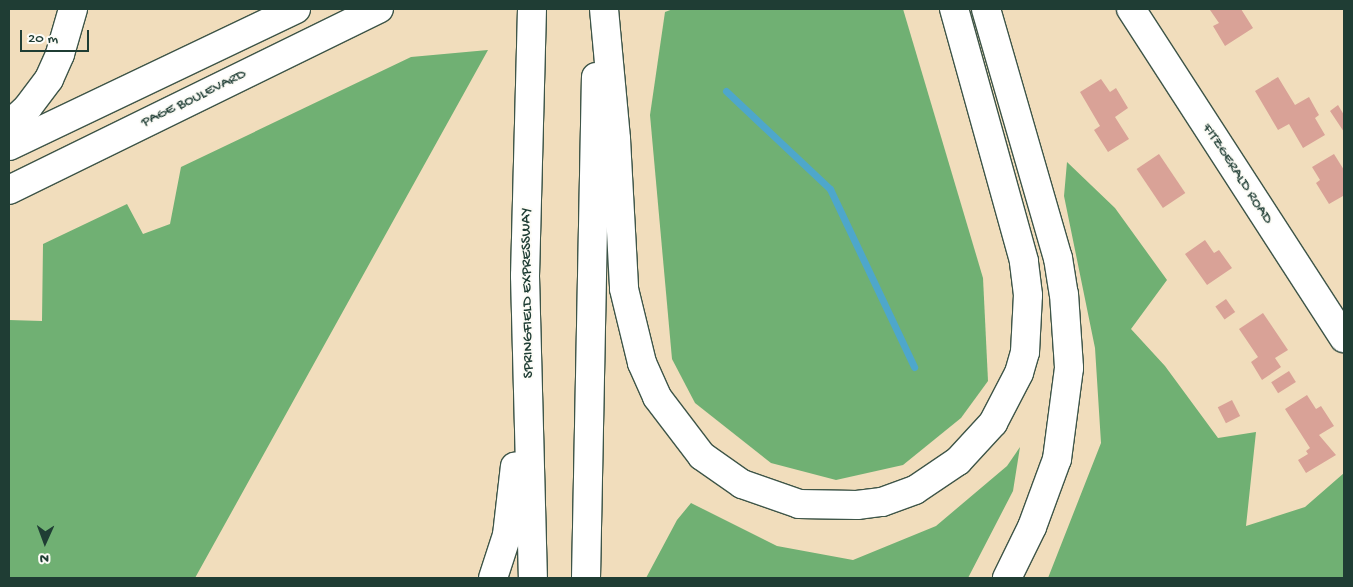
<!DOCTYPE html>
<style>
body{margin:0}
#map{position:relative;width:1353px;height:587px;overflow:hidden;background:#f1ddbc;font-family:"Gochi Hand",sans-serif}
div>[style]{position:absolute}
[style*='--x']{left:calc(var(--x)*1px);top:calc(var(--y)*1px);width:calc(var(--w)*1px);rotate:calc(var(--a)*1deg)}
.forest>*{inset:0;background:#70b073}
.stream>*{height:7px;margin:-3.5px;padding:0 3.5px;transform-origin:3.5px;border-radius:3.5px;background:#4ea7cb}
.building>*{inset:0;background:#d9a297;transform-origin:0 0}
.roads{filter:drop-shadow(1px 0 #3e5548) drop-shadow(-1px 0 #3e5548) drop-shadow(0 1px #3e5548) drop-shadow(0 -1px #3e5548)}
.minor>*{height:28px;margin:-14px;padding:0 14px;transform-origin:14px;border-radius:14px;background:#fff}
.major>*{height:28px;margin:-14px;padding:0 14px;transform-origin:14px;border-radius:14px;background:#fff}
.highway>*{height:28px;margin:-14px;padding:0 14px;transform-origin:14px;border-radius:14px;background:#fff}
span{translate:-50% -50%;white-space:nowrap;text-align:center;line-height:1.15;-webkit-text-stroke:4px #fdfcf7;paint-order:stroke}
.street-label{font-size:15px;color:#1f3d34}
.frame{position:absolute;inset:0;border:10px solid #1f3d34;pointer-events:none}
.north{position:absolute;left:20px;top:517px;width:50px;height:50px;-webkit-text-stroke:4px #fdfcf7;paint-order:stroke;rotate:182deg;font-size:14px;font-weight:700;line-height:20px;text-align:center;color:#1f3d34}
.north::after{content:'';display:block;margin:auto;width:18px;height:22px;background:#1f3d34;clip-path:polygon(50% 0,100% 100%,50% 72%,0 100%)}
.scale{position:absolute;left:20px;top:30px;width:69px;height:22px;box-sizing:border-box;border:2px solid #1f3d34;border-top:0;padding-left:6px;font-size:15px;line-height:18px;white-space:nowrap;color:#1f3d34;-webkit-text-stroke:4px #fdfcf7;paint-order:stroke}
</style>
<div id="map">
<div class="forest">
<i style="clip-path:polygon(673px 9px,903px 9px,983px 278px,988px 381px,961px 418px,903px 465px,836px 480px,771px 463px,695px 403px,672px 359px,650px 115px,665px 12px)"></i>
<i style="clip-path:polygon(488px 50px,195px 578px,9px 578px,9px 320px,42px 321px,43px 244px,127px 204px,143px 234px,170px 224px,181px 167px,411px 57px)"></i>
<i style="clip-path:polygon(1067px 162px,1115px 208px,1167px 280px,1131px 329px,1165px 366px,1218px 438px,1256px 432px,1246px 526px,1305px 507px,1344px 473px,1344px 578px,1048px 578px,1101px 443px,1095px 348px,1064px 196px)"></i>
<i style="clip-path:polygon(1020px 447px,1013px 491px,968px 578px,646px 578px,677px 520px,691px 503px,777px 546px,853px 560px,936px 526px,1007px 466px)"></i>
</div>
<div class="stream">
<i style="--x:726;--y:91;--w:143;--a:43.3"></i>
<i style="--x:830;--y:189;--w:197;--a:64.7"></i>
</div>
<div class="building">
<i style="clip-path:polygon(1241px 9px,1253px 28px,1225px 46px,1213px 26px,1219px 23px,1210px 10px)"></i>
<i style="clip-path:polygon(1278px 77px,1295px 105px,1309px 97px,1319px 115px,1315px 118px,1325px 135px,1303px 148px,1289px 124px,1278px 130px,1255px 91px)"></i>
<i style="clip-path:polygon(1101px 79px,1110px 92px,1116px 88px,1128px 108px,1115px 117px,1129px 139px,1108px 152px,1094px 130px,1100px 126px,1080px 92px)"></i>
<i style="clip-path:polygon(1338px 105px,1344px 115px,1344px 132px,1330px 111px)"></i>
<i style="left:1159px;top:154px;width:47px;height:27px;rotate:56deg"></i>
<i style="clip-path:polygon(1334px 154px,1344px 170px,1344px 198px,1343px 196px,1329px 204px,1316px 183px,1320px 180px,1312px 167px)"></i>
<i style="clip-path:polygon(1205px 240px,1214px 253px,1219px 250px,1232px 268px,1207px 285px,1185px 254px)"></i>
<i style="left:1226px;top:299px;width:16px;height:13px;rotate:55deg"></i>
<i style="clip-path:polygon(1263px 313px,1288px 350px,1275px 358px,1281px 367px,1262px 380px,1251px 362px,1258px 357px,1239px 329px)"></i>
<i style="left:1289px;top:371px;width:13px;height:21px;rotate:58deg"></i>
<i style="clip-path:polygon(1307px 395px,1316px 409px,1321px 406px,1334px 426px,1319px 435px,1336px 455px,1306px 473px,1298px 460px,1308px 454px,1306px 451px,1310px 448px,1285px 409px)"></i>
<i style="left:1232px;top:400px;width:18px;height:16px;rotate:63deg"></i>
</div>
<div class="roads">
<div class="minor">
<i style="--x:1131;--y:9;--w:392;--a:57.1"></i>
</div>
<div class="major">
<i style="--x:9;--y:146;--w:318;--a:-25.5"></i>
<i style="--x:9;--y:190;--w:412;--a:-26.1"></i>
</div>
<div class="highway">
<i style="--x:532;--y:9;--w:267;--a:91.5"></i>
<i style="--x:525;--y:276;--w:302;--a:88.5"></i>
<i style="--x:604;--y:9;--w:131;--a:84.7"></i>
<i style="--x:616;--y:139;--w:150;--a:86.9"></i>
<i style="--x:624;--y:289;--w:76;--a:76.3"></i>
<i style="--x:642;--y:363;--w:37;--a:66"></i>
<i style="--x:657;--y:397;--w:74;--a:52.7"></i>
<i style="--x:702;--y:456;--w:49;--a:35"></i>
<i style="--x:742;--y:484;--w:60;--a:19.3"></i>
<i style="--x:799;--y:504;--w:58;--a:1"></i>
<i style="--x:857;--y:505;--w:25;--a:-7"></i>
<i style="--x:882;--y:502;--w:35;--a:-20"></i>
<i style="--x:915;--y:490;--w:52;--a:-34"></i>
<i style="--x:958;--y:461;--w:52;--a:-47.4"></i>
<i style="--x:993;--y:423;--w:56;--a:-62.5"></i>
<i style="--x:1019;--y:373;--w:22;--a:-74"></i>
<i style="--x:1025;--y:352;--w:57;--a:-87"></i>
<i style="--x:1028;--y:295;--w:34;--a:-97"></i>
<i style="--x:1024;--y:261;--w:262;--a:-105.5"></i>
<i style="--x:986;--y:9;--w:259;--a:73.9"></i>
<i style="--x:1058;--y:258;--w:36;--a:81"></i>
<i style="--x:1064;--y:294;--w:74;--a:86.1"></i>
<i style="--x:1069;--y:368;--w:92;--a:97.5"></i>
<i style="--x:1057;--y:459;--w:72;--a:110.2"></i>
<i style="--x:1032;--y:527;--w:57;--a:116.1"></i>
<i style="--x:9;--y:125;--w:26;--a:-43"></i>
<i style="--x:28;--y:107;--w:35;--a:-53"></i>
<i style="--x:49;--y:79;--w:27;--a:-66"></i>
<i style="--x:60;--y:54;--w:47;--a:-73.9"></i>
<i style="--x:493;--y:578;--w:45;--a:-72"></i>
<i style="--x:507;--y:535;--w:69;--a:-83.4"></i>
<i style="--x:586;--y:578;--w:501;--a:-88.86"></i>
</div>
</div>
<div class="street-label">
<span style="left:194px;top:99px;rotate:-26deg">PAGE BOULEVARD</span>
<span style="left:1237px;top:174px;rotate:57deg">FITZGERALD ROAD</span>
<span style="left:528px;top:293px;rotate:-91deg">SPRINGFIELD EXPRESSWAY</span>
</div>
<div class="frame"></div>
<div class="north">N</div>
<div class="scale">20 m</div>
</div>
